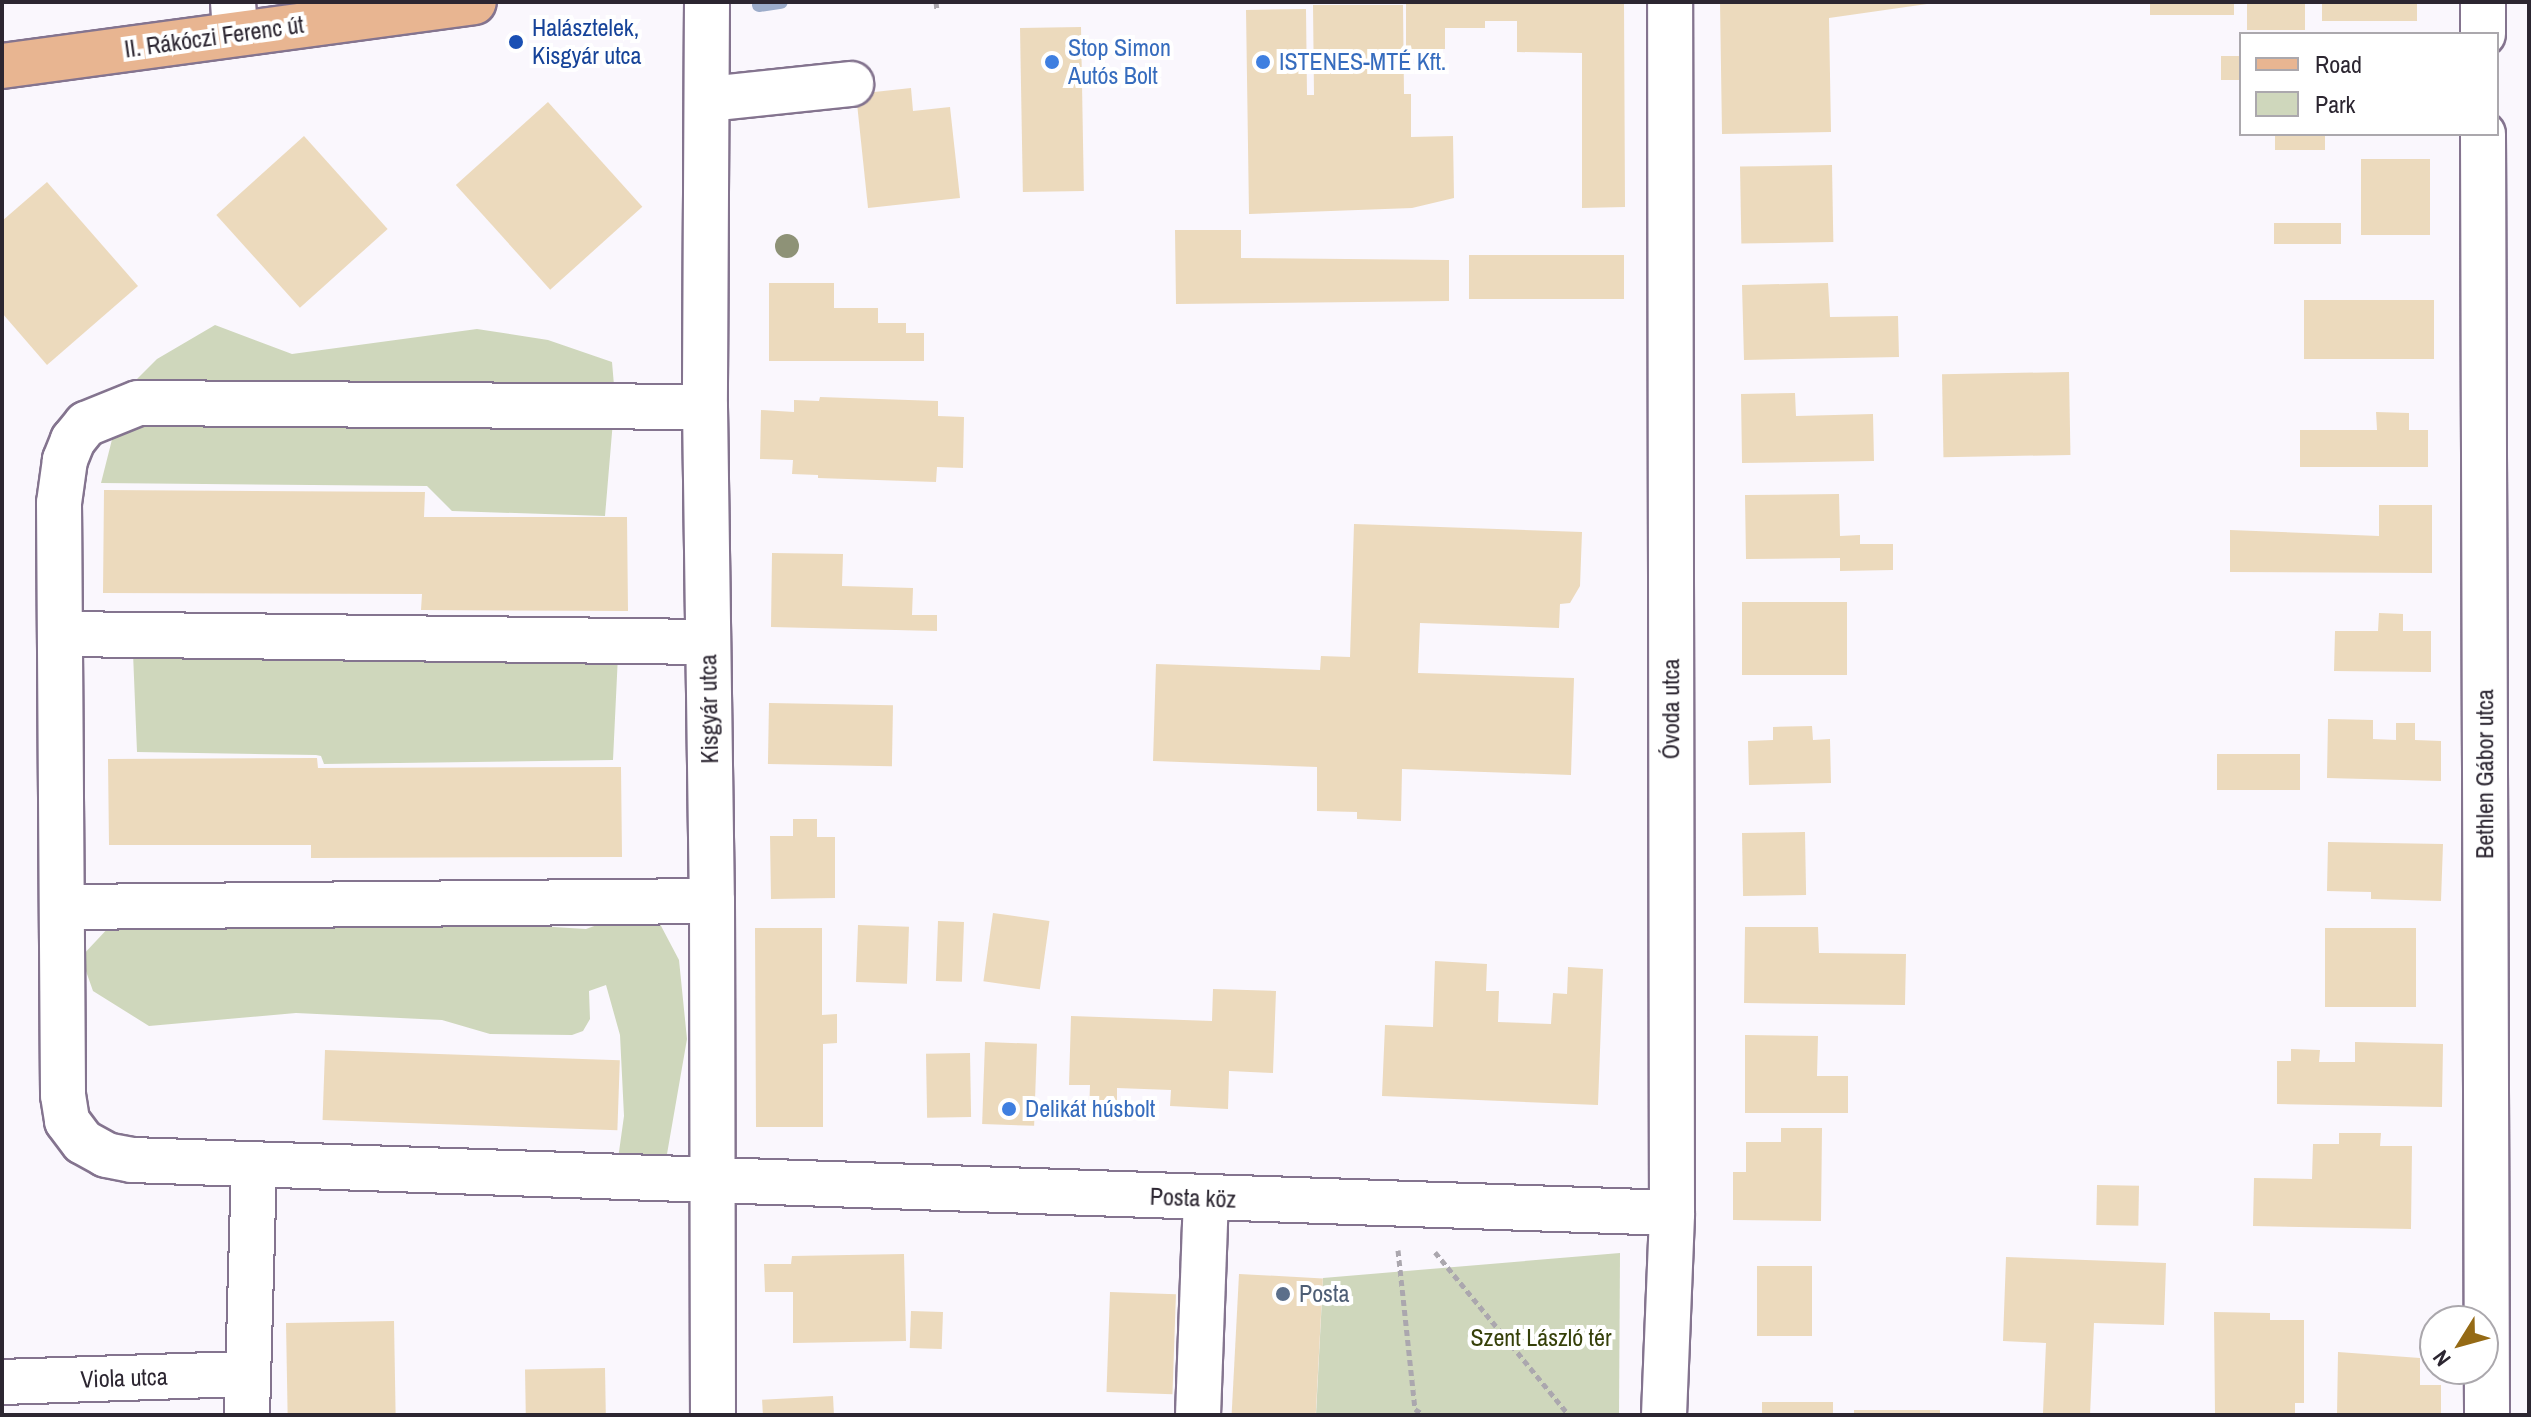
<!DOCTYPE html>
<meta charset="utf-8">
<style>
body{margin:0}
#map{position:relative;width:2531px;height:1417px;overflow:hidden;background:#faf7fd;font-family:"Archivo Narrow",sans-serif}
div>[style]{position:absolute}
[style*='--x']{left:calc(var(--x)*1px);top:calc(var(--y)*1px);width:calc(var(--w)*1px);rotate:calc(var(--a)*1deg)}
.green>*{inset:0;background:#cfd7bc}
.stream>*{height:14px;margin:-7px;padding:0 7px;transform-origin:7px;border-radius:7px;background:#9cacca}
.building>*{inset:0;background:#ecdabd;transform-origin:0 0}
.path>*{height:5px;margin-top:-2.5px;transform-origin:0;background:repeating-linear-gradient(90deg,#aba7ae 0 6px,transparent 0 10px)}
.roads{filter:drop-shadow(2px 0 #84748f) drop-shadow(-2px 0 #84748f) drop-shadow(0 2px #84748f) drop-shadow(0 -2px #84748f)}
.minor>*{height:44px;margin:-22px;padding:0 22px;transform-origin:22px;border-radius:22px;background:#fff}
.major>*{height:44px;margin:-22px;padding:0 22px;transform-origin:22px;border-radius:22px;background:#e8b591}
.trees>*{width:24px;height:24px;margin:-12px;border-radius:50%;background:#8e9277}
.dots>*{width:22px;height:22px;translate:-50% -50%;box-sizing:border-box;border:4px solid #fff;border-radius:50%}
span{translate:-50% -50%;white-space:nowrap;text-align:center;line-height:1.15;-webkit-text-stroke:8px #fff;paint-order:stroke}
.transit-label{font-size:24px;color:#164399}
.left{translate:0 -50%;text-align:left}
.street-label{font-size:24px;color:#2c2631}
.shop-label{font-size:24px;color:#366cbe}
.service-label{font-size:24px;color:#4e5e75}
.park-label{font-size:24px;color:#364009}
.frame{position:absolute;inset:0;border:4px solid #2c2631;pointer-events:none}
.legend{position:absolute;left:2239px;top:32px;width:260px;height:104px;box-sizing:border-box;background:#fff;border:2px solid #aba8ad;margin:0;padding:10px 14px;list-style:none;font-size:24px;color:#2c2631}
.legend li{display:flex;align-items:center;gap:16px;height:40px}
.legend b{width:40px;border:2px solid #aba8ad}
.north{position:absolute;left:2419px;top:1305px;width:80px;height:80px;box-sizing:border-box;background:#fff;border:2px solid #aba8ad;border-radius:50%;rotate:233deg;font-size:22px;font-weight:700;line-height:32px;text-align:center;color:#2c2631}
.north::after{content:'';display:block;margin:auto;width:28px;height:36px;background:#956a15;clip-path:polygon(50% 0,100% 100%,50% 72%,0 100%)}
</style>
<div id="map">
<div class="green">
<i style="clip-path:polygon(215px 325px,292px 354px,477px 329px,548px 340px,612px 362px,615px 397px,605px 516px,452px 511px,427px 486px,101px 483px,124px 392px,157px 359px)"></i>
<i style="clip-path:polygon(133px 653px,618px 655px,613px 760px,324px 764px,321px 756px,316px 755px,137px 752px)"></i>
<i style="clip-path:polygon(622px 916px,660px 924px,679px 960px,687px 1039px,667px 1154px,618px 1159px,624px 1116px,620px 1035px,606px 985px,589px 991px,590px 1019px,583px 1031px,572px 1035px,490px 1034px,442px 1020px,296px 1013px,149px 1026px,93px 991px,81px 957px,111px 925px,503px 924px,586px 929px)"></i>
<i style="clip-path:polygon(1620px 1253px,1619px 1415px,1316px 1415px,1323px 1278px)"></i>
</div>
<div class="stream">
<i style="--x:759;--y:5;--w:22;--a:-8"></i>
</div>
<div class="building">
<i style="clip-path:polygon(1406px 2px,1624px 2px,1625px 207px,1582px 208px,1582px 53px,1517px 52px,1517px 21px,1485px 21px,1485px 28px,1445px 28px,1445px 49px,1406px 49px)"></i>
<i style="clip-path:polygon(1720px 2px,1926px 2px,1927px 4px,1829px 18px,1831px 132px,1722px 134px)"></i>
<i style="left:2150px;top:2px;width:84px;height:13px"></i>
<i style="left:2247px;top:2px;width:58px;height:28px"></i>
<i style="left:2322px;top:2px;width:95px;height:19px"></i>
<i style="clip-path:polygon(1313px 5px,1403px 5px,1404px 94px,1411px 94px,1411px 137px,1453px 136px,1454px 198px,1412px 208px,1249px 214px,1246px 10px,1306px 9px,1307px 95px,1314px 95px)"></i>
<i style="left:1081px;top:27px;width:164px;height:61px;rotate:89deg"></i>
<i style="left:2221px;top:56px;width:20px;height:24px"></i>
<i style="clip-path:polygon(911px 88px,913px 111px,950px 107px,960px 198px,868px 208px,856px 94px)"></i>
<i style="left:548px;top:102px;width:141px;height:124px;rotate:48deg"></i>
<i style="left:2275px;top:134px;width:50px;height:16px"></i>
<i style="left:304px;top:136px;width:125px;height:118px;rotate:48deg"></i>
<i style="left:2361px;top:159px;width:69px;height:76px"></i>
<i style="left:1832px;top:165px;width:77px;height:92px;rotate:89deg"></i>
<i style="clip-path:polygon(47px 182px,138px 286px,47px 365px,2px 313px,2px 221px)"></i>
<i style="left:2274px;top:223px;width:67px;height:21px"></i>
<i style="clip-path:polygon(1175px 230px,1241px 230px,1241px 258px,1449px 260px,1449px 301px,1176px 304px)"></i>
<i style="left:1469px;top:255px;width:155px;height:44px"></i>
<i style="clip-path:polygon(769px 283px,834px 283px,834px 308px,878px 308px,878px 323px,906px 323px,906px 333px,924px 333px,924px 361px,769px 361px)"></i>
<i style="clip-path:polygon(1828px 283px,1830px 317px,1898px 316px,1899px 357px,1744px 360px,1742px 285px)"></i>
<i style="left:2304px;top:300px;width:130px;height:59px"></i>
<i style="left:2069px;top:372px;width:83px;height:127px;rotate:89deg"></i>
<i style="clip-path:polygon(1795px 393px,1796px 416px,1873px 414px,1874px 461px,1742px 463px,1741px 394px)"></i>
<i style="clip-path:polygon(820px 397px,938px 401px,938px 416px,964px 417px,963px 468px,937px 467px,936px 482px,818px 478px,818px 475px,792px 474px,793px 460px,760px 459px,761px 410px,794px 412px,794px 400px,819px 401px)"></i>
<i style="clip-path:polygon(2376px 412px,2409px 413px,2409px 430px,2428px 430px,2428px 467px,2300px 467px,2300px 430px,2377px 430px)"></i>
<i style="clip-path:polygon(104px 490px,425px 492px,424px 517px,627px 517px,628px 611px,421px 610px,422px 594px,103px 593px)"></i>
<i style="clip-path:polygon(1839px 494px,1840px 536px,1860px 535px,1860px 544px,1893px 544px,1893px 570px,1840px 571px,1840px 558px,1746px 559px,1745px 495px)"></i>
<i style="clip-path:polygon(2379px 505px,2432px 505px,2432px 573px,2230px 572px,2230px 530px,2379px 536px)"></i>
<i style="clip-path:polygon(1354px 524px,1582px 532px,1580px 586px,1570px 603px,1560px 604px,1559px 628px,1420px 623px,1418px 673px,1574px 678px,1571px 775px,1402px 769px,1401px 821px,1357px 819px,1357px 812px,1317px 811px,1317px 767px,1153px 761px,1156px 664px,1320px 670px,1321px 656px,1350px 657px)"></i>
<i style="clip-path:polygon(772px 553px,843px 554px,842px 586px,913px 588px,912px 615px,937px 615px,937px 631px,771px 627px)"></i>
<i style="left:1742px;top:602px;width:105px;height:73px"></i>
<i style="clip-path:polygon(2379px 613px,2403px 614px,2403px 631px,2431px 631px,2431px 672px,2334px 671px,2335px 631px,2378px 631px)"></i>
<i style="left:769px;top:703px;width:124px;height:61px;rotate:1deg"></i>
<i style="clip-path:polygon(2328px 719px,2373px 720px,2373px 739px,2396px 740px,2396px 723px,2415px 723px,2415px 740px,2441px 741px,2441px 781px,2327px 778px)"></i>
<i style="clip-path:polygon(1812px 726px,1813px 740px,1830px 739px,1831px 783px,1749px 785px,1748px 741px,1773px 740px,1773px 727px)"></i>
<i style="left:2217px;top:754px;width:83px;height:36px"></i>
<i style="clip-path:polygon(317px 758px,318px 768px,621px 767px,622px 857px,311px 858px,311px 845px,109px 845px,108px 759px)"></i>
<i style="clip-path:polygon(793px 819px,817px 819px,817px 837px,835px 837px,835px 898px,771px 899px,770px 836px,793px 836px)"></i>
<i style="left:1805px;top:832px;width:63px;height:63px;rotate:89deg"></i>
<i style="clip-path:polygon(2328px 842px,2443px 844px,2441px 901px,2371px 899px,2371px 892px,2327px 891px)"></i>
<i style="left:993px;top:913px;width:57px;height:69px;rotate:8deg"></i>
<i style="left:938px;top:921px;width:26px;height:60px;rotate:2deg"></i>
<i style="left:858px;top:925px;width:51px;height:57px;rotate:2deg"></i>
<i style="clip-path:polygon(1745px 927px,1818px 927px,1819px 953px,1906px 954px,1905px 1005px,1744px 1003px)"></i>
<i style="clip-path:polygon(755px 928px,822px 928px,822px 1015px,837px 1014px,837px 1043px,823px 1044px,823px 1127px,756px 1127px)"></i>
<i style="left:2325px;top:928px;width:91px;height:79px"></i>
<i style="clip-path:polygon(1435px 961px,1487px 964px,1486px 991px,1499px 991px,1498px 1022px,1551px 1024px,1553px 993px,1567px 994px,1568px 967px,1603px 969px,1598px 1105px,1382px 1096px,1385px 1025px,1433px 1027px)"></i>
<i style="clip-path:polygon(1213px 989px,1276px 991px,1273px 1073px,1229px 1071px,1228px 1109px,1170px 1106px,1171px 1090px,1117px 1088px,1117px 1112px,1089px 1112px,1090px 1085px,1069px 1085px,1071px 1016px,1212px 1021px)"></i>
<i style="clip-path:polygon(1745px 1035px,1818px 1036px,1817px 1076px,1848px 1076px,1848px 1113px,1745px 1113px)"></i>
<i style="left:985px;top:1042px;width:52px;height:82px;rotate:2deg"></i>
<i style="clip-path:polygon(2355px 1042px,2443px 1044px,2442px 1107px,2277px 1104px,2277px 1061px,2291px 1061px,2291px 1049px,2320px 1050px,2319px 1062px,2355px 1062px)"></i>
<i style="left:325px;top:1050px;width:295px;height:70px;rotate:2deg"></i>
<i style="left:970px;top:1053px;width:64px;height:44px;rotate:89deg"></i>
<i style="clip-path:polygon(1781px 1128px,1822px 1128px,1821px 1221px,1733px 1220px,1733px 1172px,1746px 1172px,1746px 1142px,1781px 1142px)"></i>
<i style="clip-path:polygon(2339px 1133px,2381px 1133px,2380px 1146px,2412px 1146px,2411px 1229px,2253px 1226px,2254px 1178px,2312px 1179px,2313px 1144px,2339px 1144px)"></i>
<i style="left:2097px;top:1185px;width:42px;height:40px;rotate:1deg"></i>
<i style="clip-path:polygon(904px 1254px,906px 1341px,793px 1343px,793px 1292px,765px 1292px,764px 1264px,791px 1264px,792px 1256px)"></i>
<i style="clip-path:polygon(2006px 1257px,2166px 1263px,2164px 1325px,2094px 1323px,2090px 1415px,2043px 1413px,2046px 1343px,2003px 1341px)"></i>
<i style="left:1757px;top:1266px;width:55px;height:70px"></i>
<i style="left:1239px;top:1274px;width:84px;height:141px;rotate:3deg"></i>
<i style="left:1110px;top:1292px;width:66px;height:100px;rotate:2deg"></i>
<i style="left:911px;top:1311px;width:32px;height:37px;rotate:2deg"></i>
<i style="clip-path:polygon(2214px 1312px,2270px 1313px,2270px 1320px,2304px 1320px,2304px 1403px,2295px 1403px,2295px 1415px,2215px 1415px)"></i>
<i style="left:394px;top:1321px;width:94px;height:108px;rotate:89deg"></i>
<i style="clip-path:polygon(2338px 1352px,2420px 1358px,2420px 1385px,2441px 1385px,2441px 1415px,2337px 1415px)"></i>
<i style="left:605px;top:1368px;width:47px;height:80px;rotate:89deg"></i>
<i style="left:833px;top:1396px;width:19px;height:71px;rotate:87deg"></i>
<i style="left:1762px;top:1402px;width:71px;height:13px"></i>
<i style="left:1854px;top:1410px;width:86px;height:5px"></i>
</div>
<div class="path">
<i style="--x:936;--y:2;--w:8;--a:83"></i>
<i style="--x:1398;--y:1250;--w:160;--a:83.9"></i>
<i style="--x:1415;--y:1409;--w:11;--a:34"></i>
<i style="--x:1435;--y:1252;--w:211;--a:50.6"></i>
</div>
<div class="roads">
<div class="minor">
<i style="--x:233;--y:2;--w:32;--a:86"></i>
<i style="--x:707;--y:2;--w:405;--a:90.3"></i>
<i style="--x:705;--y:407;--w:494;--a:89.2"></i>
<i style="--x:712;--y:901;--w:514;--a:89.89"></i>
<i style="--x:2483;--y:2;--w:32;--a:90"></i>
<i style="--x:708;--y:99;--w:144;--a:-6"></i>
<i style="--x:2483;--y:134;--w:1281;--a:89.82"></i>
<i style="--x:705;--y:407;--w:567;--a:-179.6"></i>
<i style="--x:138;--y:403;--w:56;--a:158"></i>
<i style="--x:86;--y:424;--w:21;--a:129"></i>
<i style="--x:73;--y:440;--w:22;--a:112"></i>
<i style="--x:65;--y:460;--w:43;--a:97.9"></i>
<i style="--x:59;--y:503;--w:592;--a:89.61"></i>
<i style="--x:63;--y:1095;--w:26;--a:81"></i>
<i style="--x:67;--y:1121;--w:26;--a:53"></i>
<i style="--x:83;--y:1142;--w:26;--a:29"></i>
<i style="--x:106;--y:1155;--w:26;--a:11"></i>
<i style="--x:132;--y:1160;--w:1541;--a:1.97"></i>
<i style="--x:62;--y:634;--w:645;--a:0.71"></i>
<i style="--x:64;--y:907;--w:648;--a:-0.53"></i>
<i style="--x:2;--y:1382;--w:245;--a:-1.9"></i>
<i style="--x:247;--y:1415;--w:250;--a:-88.4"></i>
<i style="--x:1198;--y:1415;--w:216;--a:-87.9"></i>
<i style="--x:1664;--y:1415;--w:202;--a:-87.7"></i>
<i style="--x:1672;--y:1213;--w:1211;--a:-90.09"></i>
</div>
<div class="major">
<i style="--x:2;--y:66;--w:476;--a:-7.7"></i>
</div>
</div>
<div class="trees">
<i style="left:787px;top:246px"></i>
</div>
<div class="dots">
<i style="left:516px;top:42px;background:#1a4fb4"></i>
<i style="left:1052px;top:62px;background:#3f7fe0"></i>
<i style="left:1263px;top:62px;background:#3f7fe0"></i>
<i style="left:1009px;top:1109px;background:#3f7fe0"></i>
<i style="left:1283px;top:1294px;background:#5c6f8a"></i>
</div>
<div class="transit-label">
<span class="left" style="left:532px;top:42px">Halásztelek,<br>Kisgyár utca</span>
</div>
<div class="street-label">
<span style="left:214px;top:37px;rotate:-8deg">II. Rákóczi Ferenc út</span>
<span style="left:709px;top:709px;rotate:-91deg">Kisgyár utca</span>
<span style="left:1671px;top:709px;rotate:-90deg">Óvoda utca</span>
<span style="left:2485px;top:774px;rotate:-90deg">Bethlen Gábor utca</span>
<span style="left:1193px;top:1198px;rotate:2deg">Posta köz</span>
<span style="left:124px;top:1378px;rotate:-2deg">Viola utca</span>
</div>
<div class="shop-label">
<span class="left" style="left:1068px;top:62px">Stop Simon<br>Autós Bolt</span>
<span class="left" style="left:1279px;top:62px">ISTENES-MTÉ Kft.</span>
<span class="left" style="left:1025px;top:1109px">Delikát húsbolt</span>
</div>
<div class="service-label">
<span class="left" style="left:1299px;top:1294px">Posta</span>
</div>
<div class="park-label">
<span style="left:1541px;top:1338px">Szent László tér</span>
</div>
<div class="frame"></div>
<ul class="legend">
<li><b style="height:10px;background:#e8b591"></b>Road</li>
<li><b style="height:22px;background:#cfd7bc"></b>Park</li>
</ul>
<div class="north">N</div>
</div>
